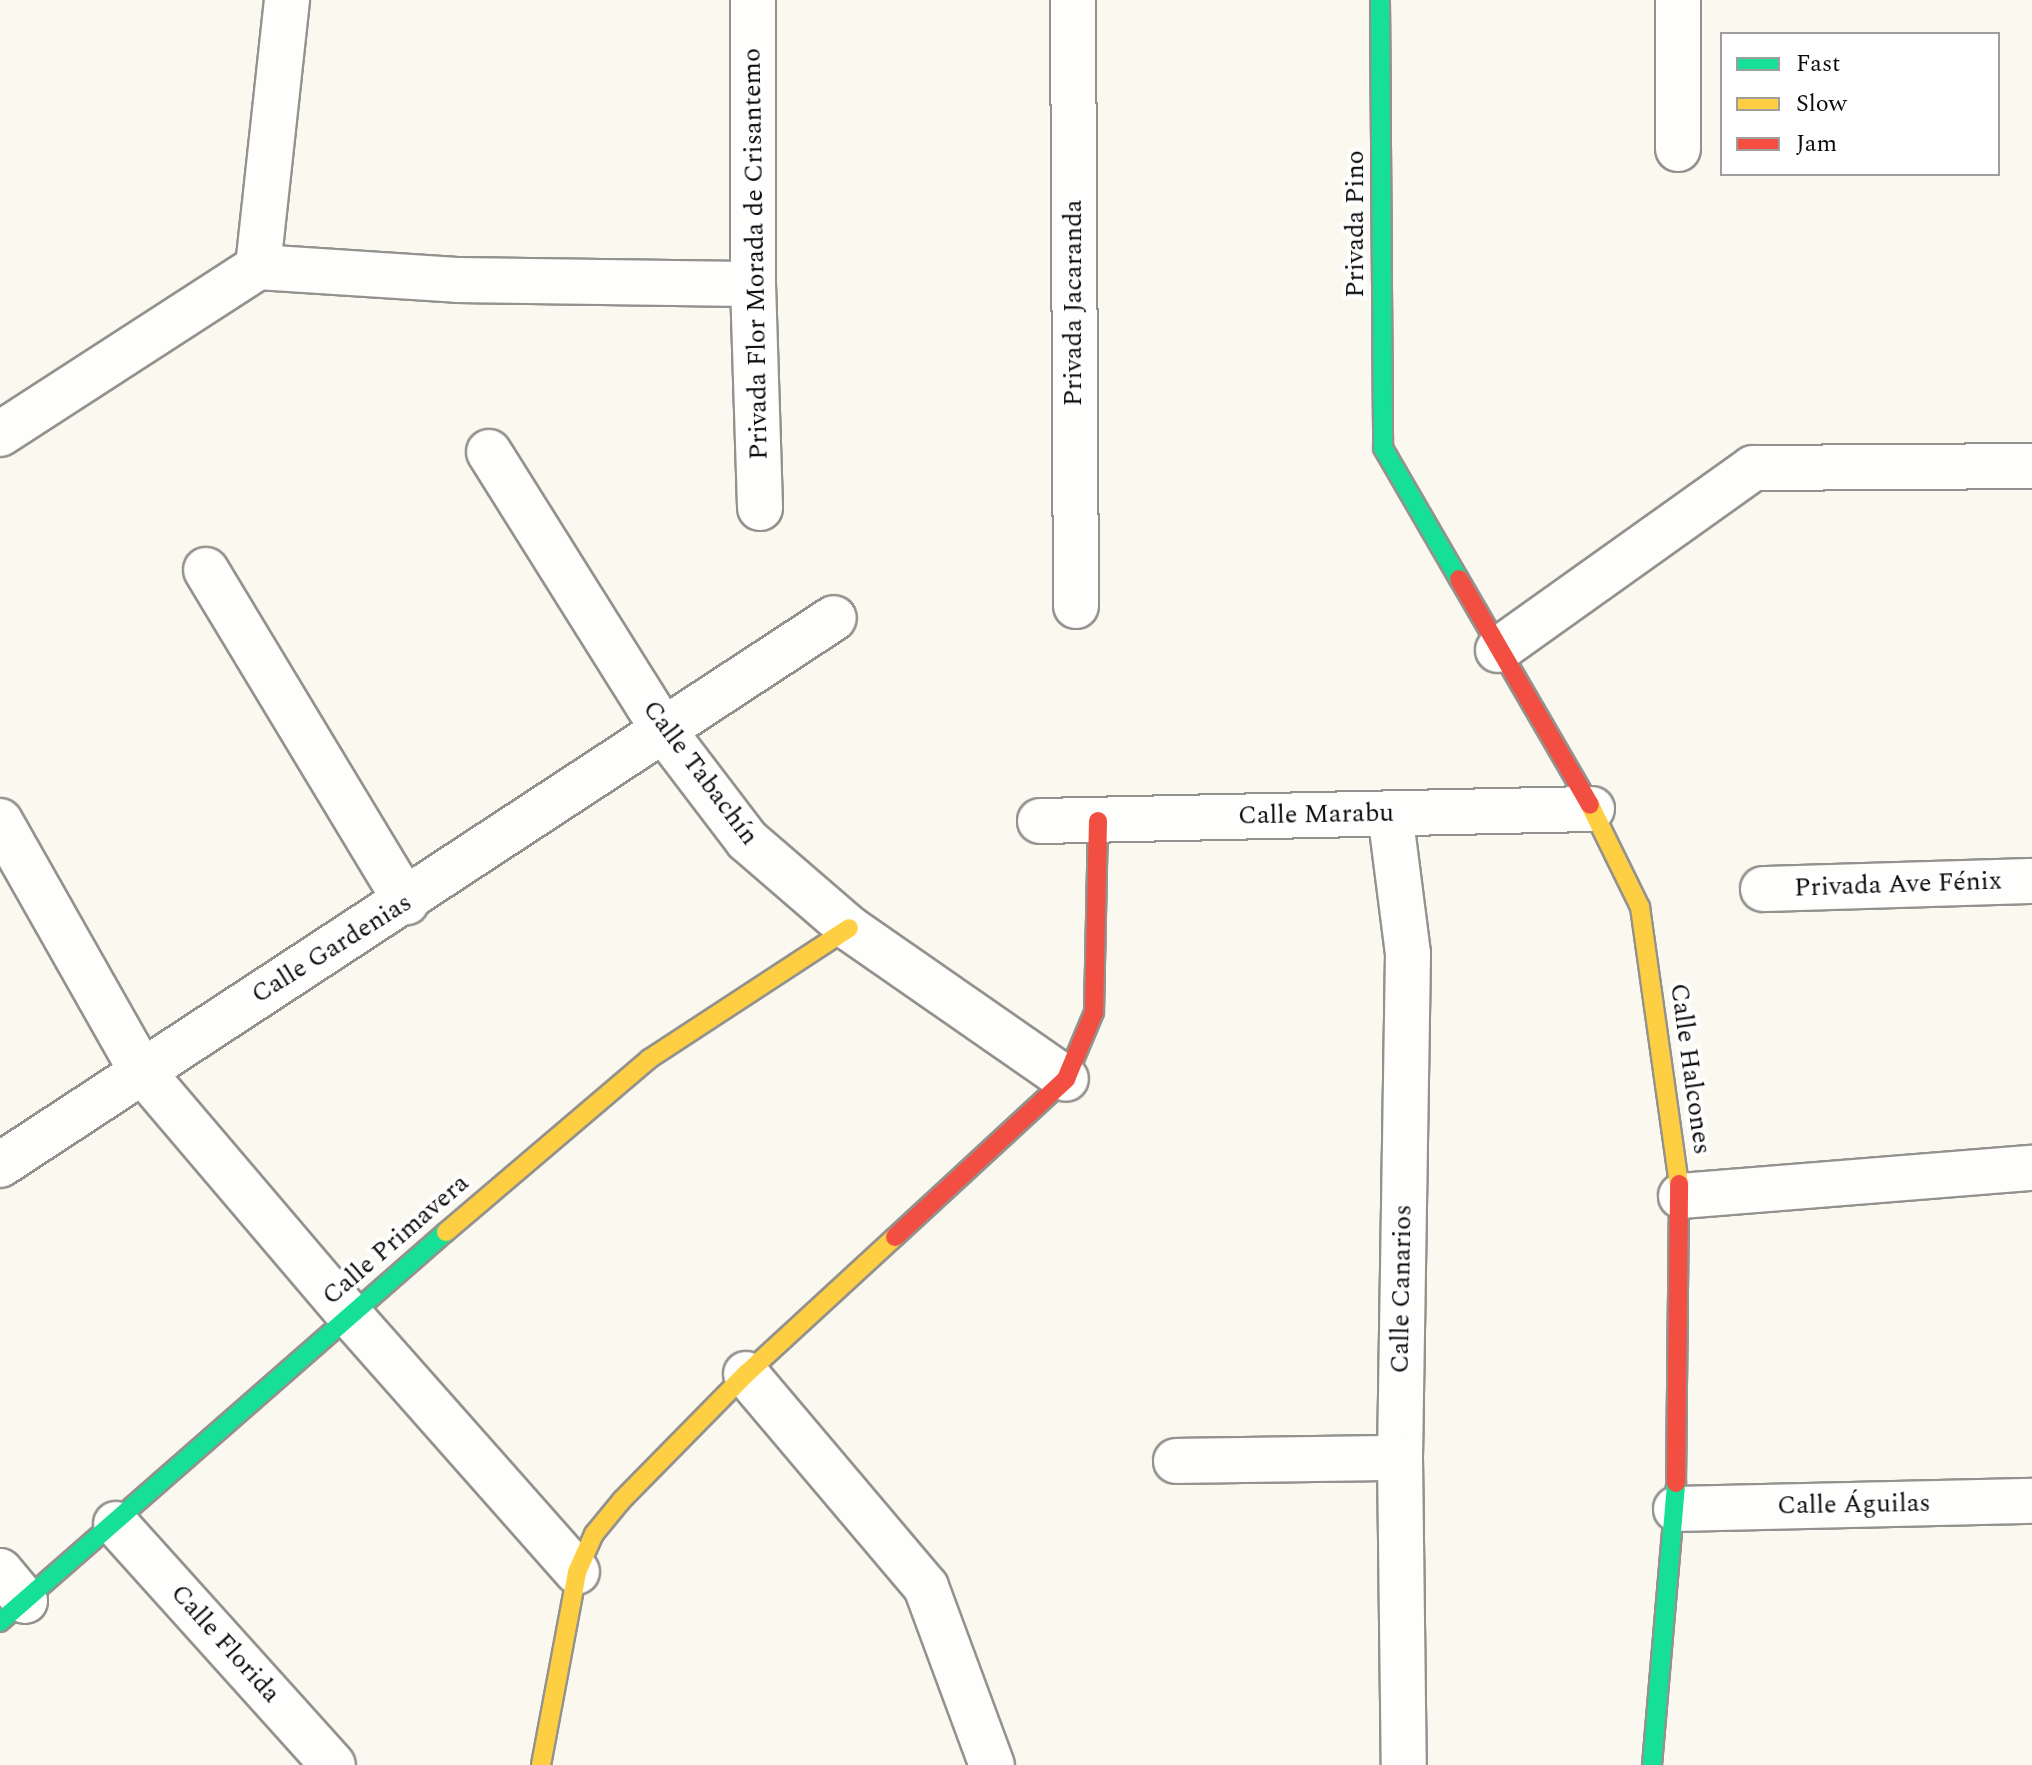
<!DOCTYPE html>
<meta charset="utf-8">
<style>
body{margin:0}
#map{position:relative;width:2032px;height:1765px;overflow:hidden;background:#faf8ef;font-family:Spectral,serif}
div>[style]{position:absolute}
[style*='--x']{left:calc(var(--x)*1px);top:calc(var(--y)*1px);width:calc(var(--w)*1px);rotate:calc(var(--a)*1deg)}
.roads{filter:drop-shadow(2px 0 #93928e) drop-shadow(-2px 0 #93928e) drop-shadow(0 2px #93928e) drop-shadow(0 -2px #93928e)}
.street>*{height:44px;margin:-22px;padding:0 22px;transform-origin:22px;border-radius:22px;background:#fefefd}
.fast>*{height:18px;margin:-9px;padding:0 9px;transform-origin:9px;border-radius:9px;background:#16e098}
.slow>*{height:18px;margin:-9px;padding:0 9px;transform-origin:9px;border-radius:9px;background:#ffcf43}
.jam>*{height:18px;margin:-9px;padding:0 9px;transform-origin:9px;border-radius:9px;background:#f24e42}
span{translate:-50% -50%;white-space:nowrap;text-align:center;line-height:1.15;-webkit-text-stroke:8px #fff;paint-order:stroke}
.street-label{font-size:26px;color:#0c0c0c}
.legend{position:absolute;left:1720px;top:32px;width:280px;height:144px;box-sizing:border-box;background:#fff;border:2px solid #9e9e9e;margin:0;padding:10px 14px;list-style:none;font-size:24px;color:#0c0c0c}
.legend li{display:flex;align-items:center;gap:16px;height:40px}
.legend b{width:40px;border:2px solid #9e9e9e}
</style>
<div id="map">
<div class="roads">
<div class="street">
<i style="--x:753;--y:0;--w:284;--a:90"></i>
<i style="--x:753;--y:284;--w:224;--a:88.2"></i>
<i style="--x:1073;--y:0;--w:606;--a:89.72"></i>
<i style="--x:1678;--y:0;--w:149;--a:90"></i>
<i style="--x:258;--y:267;--w:199;--a:3.7"></i>
<i style="--x:457;--y:280;--w:296;--a:0.8"></i>
<i style="--x:258;--y:267;--w:269;--a:-83.8"></i>
<i style="--x:0;--y:434;--w:307;--a:-32.9"></i>
<i style="--x:489;--y:452;--w:329;--a:57.9"></i>
<i style="--x:664;--y:731;--w:137;--a:52.7"></i>
<i style="--x:747;--y:840;--w:135;--a:40.8"></i>
<i style="--x:849;--y:928;--w:264;--a:34.8"></i>
<i style="--x:206;--y:570;--w:388;--a:58.9"></i>
<i style="--x:1498;--y:650;--w:313;--a:-35.5"></i>
<i style="--x:1753;--y:468;--w:279;--a:-0.4"></i>
<i style="--x:1390;--y:813;--w:142;--a:82.7"></i>
<i style="--x:1408;--y:954;--w:504;--a:90.91"></i>
<i style="--x:1400;--y:1458;--w:307;--a:89.3"></i>
<i style="--x:0;--y:821;--w:286;--a:60.5"></i>
<i style="--x:141;--y:1070;--w:321;--a:49.6"></i>
<i style="--x:349;--y:1314;--w:344;--a:48.5"></i>
<i style="--x:1040;--y:821;--w:552;--a:-1.25"></i>
<i style="--x:1763;--y:889;--w:269;--a:-1.7"></i>
<i style="--x:0;--y:1165;--w:997;--a:-33.26"></i>
<i style="--x:1681;--y:1196;--w:352;--a:-4.6"></i>
<i style="--x:746;--y:1374;--w:279;--a:49.8"></i>
<i style="--x:926;--y:1587;--w:190;--a:69.7"></i>
<i style="--x:1176;--y:1461;--w:224;--a:-0.8"></i>
<i style="--x:1676;--y:1509;--w:356;--a:-1.3"></i>
<i style="--x:116;--y:1524;--w:324;--a:48"></i>
<i style="--x:0;--y:1571;--w:39;--a:50"></i>
</div>
<div class="fast">
<i style="--x:1380;--y:0;--w:448;--a:89.6"></i>
<i style="--x:1383;--y:448;--w:151;--a:59.9"></i>
<i style="--x:0;--y:1622;--w:592;--a:-41.17"></i>
<i style="--x:1652;--y:1765;--w:283;--a:-85.1"></i>
</div>
<div class="slow">
<i style="--x:1590;--y:805;--w:114;--a:63.9"></i>
<i style="--x:1640;--y:907;--w:280;--a:82"></i>
<i style="--x:446;--y:1232;--w:267;--a:-40.4"></i>
<i style="--x:649;--y:1059;--w:239;--a:-33.2"></i>
<i style="--x:541;--y:1765;--w:196;--a:-79.4"></i>
<i style="--x:577;--y:1572;--w:42;--a:-65.9"></i>
<i style="--x:594;--y:1534;--w:44;--a:-50.5"></i>
<i style="--x:622;--y:1500;--w:177;--a:-45.5"></i>
<i style="--x:746;--y:1374;--w:202;--a:-42.6"></i>
</div>
<div class="jam">
<i style="--x:1459;--y:579;--w:261;--a:59.9"></i>
<i style="--x:895;--y:1237;--w:233;--a:-42.7"></i>
<i style="--x:1066;--y:1079;--w:73;--a:-67.3"></i>
<i style="--x:1094;--y:1012;--w:191;--a:-88.8"></i>
<i style="--x:1676;--y:1483;--w:299;--a:-89.4"></i>
</div>
</div>
<div class="street-label">
<span style="left:1356px;top:224px;rotate:-90deg">Privada Pino</span>
<span style="left:756px;top:254px;rotate:-91deg">Privada Flor Morada de Crisantemo</span>
<span style="left:1074px;top:303px;rotate:-90deg">Privada Jacaranda</span>
<span style="left:700px;top:773px;rotate:53deg">Calle Tabachín</span>
<span style="left:1316px;top:815px;rotate:-1deg">Calle Marabu</span>
<span style="left:1898px;top:885px;rotate:-2deg">Privada Ave Fénix</span>
<span style="left:332px;top:949px;rotate:-32deg">Calle Gardenias</span>
<span style="left:1690px;top:1069px;rotate:82deg">Calle Halcones</span>
<span style="left:396px;top:1240px;rotate:-41deg">Calle Primavera</span>
<span style="left:1402px;top:1289px;rotate:-89deg">Calle Canarios</span>
<span style="left:1854px;top:1505px;rotate:-1deg">Calle Águilas</span>
<span style="left:225px;top:1644px;rotate:48deg">Calle Florida</span>
</div>
<ul class="legend">
<li><b style="height:10px;background:#16e098"></b>Fast</li>
<li><b style="height:10px;background:#ffcf43"></b>Slow</li>
<li><b style="height:10px;background:#f24e42"></b>Jam</li>
</ul>
</div>
